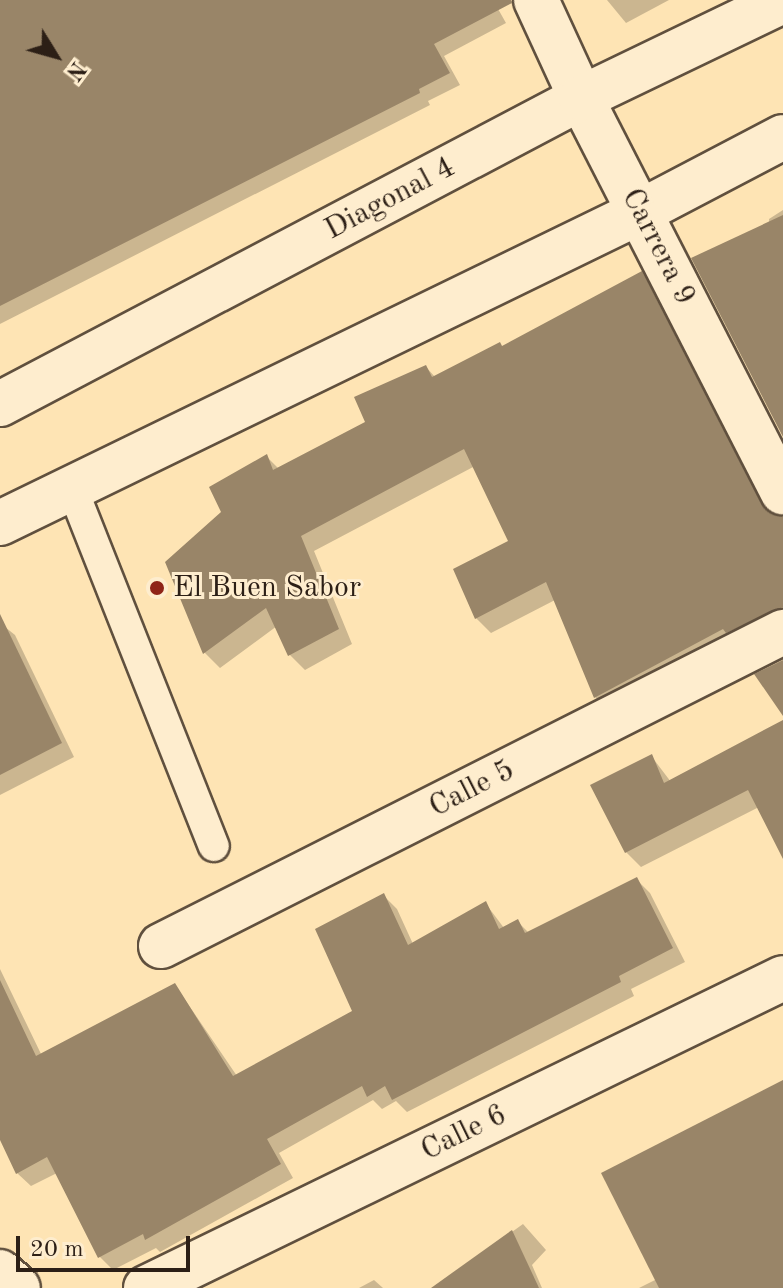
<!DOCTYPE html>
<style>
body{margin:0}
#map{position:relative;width:783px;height:1288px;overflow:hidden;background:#fee4b4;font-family:"Old Standard TT",serif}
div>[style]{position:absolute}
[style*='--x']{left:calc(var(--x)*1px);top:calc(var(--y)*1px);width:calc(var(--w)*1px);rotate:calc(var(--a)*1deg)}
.shadow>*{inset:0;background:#0003}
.building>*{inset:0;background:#998568}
.roads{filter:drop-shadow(2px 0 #60503e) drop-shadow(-2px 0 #60503e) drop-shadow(0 2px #60503e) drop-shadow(0 -2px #60503e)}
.lane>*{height:30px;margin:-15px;padding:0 15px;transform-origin:15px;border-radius:15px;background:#feedce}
.street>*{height:44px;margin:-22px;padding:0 22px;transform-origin:22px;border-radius:22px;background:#feedce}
.secondary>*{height:44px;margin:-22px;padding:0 22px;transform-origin:22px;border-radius:22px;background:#feedce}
.dots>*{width:22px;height:22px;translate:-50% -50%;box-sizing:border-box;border:4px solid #feedce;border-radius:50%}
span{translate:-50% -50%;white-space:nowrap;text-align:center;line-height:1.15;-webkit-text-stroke:6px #feedce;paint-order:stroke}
.street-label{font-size:30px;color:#2c1f16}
.poi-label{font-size:30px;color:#2c1f16}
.left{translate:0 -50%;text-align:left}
.north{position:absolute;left:16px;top:16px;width:80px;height:80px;-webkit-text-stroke:6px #feedce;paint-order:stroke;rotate:127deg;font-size:22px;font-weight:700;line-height:32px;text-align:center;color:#2c1f16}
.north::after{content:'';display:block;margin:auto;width:28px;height:36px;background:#2c1f16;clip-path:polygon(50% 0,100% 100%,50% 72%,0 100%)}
.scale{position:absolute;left:16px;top:1236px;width:174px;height:36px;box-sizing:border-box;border:4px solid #2c1f16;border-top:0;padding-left:10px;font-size:24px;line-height:28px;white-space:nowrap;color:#2c1f16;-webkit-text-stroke:6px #feedce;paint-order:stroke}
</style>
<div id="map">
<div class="shadow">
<i style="clip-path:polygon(0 0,493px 0,506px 23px,444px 56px,460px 85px,428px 101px,430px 105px,0 324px)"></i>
<i style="clip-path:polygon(607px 0,669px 0,626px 23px)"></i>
<i style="clip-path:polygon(783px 210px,783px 433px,769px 219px)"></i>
<i style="clip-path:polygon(641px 273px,656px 288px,771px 513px,783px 518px,783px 626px,610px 712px,595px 697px,555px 600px,491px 633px,476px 618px,511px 542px,475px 466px,314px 551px,352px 644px,305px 670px,290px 655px,277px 626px,220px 668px,205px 653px,168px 563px,224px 512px,266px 456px,279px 469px,368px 423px,426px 367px,435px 377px,503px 348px)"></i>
<i style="clip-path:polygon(0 623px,15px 635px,74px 757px,0 795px)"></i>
<i style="clip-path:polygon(783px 722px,783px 854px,759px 807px,641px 867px,626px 852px,652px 757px,671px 782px)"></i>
<i style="clip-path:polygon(636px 879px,650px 893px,685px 962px,631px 989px,634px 996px,407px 1112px,396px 1101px,382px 1109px,373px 1100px,279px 1153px,293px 1178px,160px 1252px,156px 1248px,113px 1270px,99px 1256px,57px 1173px,31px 1186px,17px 1173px,0 1136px,0 969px,42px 1056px,175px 985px,237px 1076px,354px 1012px,384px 896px,397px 909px,413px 944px,486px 904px,504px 928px,518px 922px,529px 933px)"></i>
<i style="clip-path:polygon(783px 1082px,783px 1288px,639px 1288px,657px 1279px)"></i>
<i style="clip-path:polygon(523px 1224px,546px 1250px,532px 1265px,542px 1288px,434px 1288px)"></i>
<i style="clip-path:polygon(374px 1280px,383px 1288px,359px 1288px)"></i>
</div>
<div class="building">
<i style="clip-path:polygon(0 0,511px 0,512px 3px,434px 44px,450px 73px,419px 89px,420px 93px,0 306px)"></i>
<i style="clip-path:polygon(783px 215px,783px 437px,691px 258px)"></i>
<i style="clip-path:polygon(642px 271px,761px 503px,783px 517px,783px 607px,726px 633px,723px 629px,594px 698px,546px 582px,475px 619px,453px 569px,508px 541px,464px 449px,301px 536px,339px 629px,288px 656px,266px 608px,203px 654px,165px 562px,221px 512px,209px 487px,267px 454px,273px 470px,365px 422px,354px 397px,426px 365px,432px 377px,500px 342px,502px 346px)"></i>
<i style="clip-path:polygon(0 614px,62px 743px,0 775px)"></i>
<i style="clip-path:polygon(783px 660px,783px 716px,754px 674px)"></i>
<i style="clip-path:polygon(783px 720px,783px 859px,748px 790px,625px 853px,590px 785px,652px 754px,664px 783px)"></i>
<i style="clip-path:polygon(637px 877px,673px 948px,619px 976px,621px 982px,392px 1100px,385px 1086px,367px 1097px,362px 1086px,267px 1139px,281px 1164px,145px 1240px,143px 1234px,98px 1258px,47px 1157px,16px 1174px,0 1140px,0 980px,36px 1056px,175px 983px,233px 1076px,352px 1011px,315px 929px,384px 893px,408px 945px,486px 901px,499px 929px,518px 919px,525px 933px)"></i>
<i style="clip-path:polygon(783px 1080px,783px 1288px,659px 1288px,601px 1173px)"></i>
<i style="clip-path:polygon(512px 1230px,539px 1288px,431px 1288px)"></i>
</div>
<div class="roads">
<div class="lane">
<i style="--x:72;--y:488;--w:385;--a:68.4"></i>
</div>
<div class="street">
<i style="--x:536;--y:0;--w:108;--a:65.3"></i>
<i style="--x:581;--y:98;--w:443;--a:62.9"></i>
<i style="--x:161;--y:946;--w:697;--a:-26.79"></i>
<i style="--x:0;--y:1272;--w:24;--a:42"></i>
<i style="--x:146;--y:1288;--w:708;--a:-25.95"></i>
</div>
<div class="secondary">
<i style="--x:0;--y:404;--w:657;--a:-27.77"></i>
<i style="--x:581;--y:98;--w:224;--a:-25.7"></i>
<i style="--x:0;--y:523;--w:712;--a:-25.92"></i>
<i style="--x:640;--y:212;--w:161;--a:-27.7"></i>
</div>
</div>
<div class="dots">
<i style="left:157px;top:588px;background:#8f2418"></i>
</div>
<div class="street-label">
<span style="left:390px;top:199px;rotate:-28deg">Diagonal 4</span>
<span style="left:658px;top:247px;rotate:63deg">Carrera 9</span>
<span style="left:472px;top:789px;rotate:-27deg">Calle 5</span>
<span style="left:464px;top:1133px;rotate:-26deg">Calle 6</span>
</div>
<div class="poi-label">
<span class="left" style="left:173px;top:588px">El Buen Sabor</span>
</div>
<div class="north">N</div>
<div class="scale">20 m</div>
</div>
